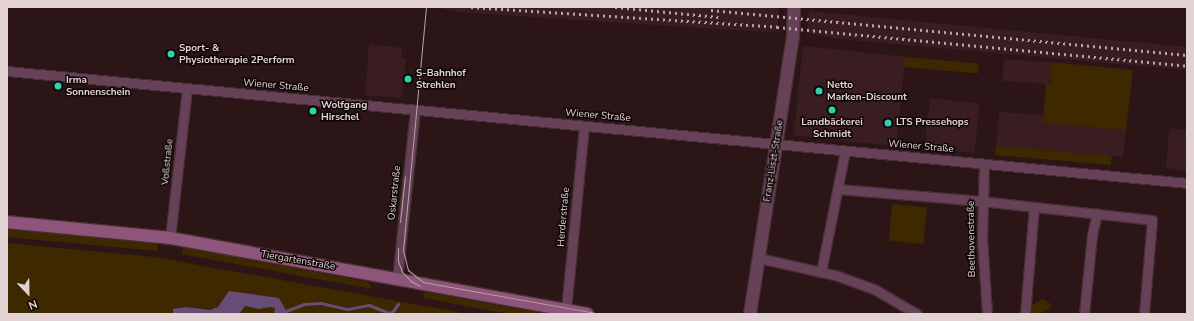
<!DOCTYPE html>
<meta charset="utf-8">
<style>
body{margin:0}
#map{position:relative;width:1194px;height:321px;overflow:hidden;background:#2c1517;font-family:"Nunito Sans",sans-serif}
div>[style]{position:absolute}
[style*='--x']{left:calc(var(--x)*1px);top:calc(var(--y)*1px);width:calc(var(--w)*1px);rotate:calc(var(--a)*1deg)}
.built>*{inset:0;background:#3a1d21;transform-origin:0 0}
.green>*{inset:0;background:#3e2800;transform-origin:0 0}
.water>*{inset:0;background:#674c78}
.stream>*{height:2.5px;margin:-1.25px;padding:0 1.25px;transform-origin:1.25px;border-radius:1.25px;background:#674c78}
.roads{filter:drop-shadow(1px 0 #462f31) drop-shadow(-1px 0 #462f31) drop-shadow(0 1px #462f31) drop-shadow(0 -1px #462f31)}
.minor>*{height:9px;margin:-4.5px;padding:0 4.5px;transform-origin:4.5px;border-radius:4.5px;background:#664158}
.tertiary>*{height:12px;margin:-6px;padding:0 6px;transform-origin:6px;border-radius:6px;background:#664158}
.secondary>*{height:12px;margin:-6px;padding:0 6px;transform-origin:6px;border-radius:6px;background:#8f5479}
.tram>*{height:1px;margin:-0.5px;padding:0 0.5px;transform-origin:0.5px;border-radius:0.5px;background:#b8a6a7}
.rail>*{height:2.5px;margin-top:-1.25px;transform-origin:0;background:repeating-linear-gradient(90deg,#b8a6a7 0 2px,transparent 0 6px)}
.dots>*{width:11px;height:11px;translate:-50% -50%;box-sizing:border-box;border:2px solid #0d0505;border-radius:50%}
span{translate:-50% -50%;white-space:nowrap;text-align:center;line-height:1.15;-webkit-text-stroke:3px #0d0505;paint-order:stroke}
.poi-label{font-size:10px;color:#e3d2d3;font-weight:700}
.left{translate:0 -50%;text-align:left}
.street-label{font-size:10px;color:#e3d2d3}
.frame{position:absolute;inset:0;border:8px solid #e3d2d3;pointer-events:none}
.north{position:absolute;left:8px;top:273px;width:40px;height:40px;-webkit-text-stroke:3px #0d0505;paint-order:stroke;rotate:158deg;font-size:11px;font-weight:700;line-height:16px;text-align:center;color:#e3d2d3}
.north::after{content:'';display:block;margin:auto;width:14px;height:18px;background:#e3d2d3;clip-path:polygon(50% 0,100% 100%,50% 72%,0 100%)}
</style>
<div id="map">
<div class="built">
<i style="clip-path:polygon(435px 7px,770px 7px,779px 9px,777px 31px,764px 32px,455px 12px)"></i>
<i style="clip-path:polygon(809px 11px,1187px 47px,1187px 70px,840px 39px,807px 33px)"></i>
<i style="clip-path:polygon(369px 44px,402px 48px,401px 58px,406px 59px,402px 98px,365px 95px)"></i>
<i style="left:803px;top:46px;width:103px;height:90px;rotate:6deg"></i>
<i style="left:1004px;top:59px;width:47px;height:22px;rotate:4deg"></i>
<i style="left:930px;top:98px;width:50px;height:50px;rotate:6deg"></i>
<i style="clip-path:polygon(999px 112px,1044px 115px,1043px 123px,1126px 130px,1123px 157px,996px 146px)"></i>
<i style="clip-path:polygon(1169px 128px,1187px 130px,1187px 171px,1166px 168px)"></i>
</div>
<div class="green">
<i style="left:905px;top:57px;width:74px;height:10px;rotate:5deg"></i>
<i style="clip-path:polygon(1051px 62px,1133px 70px,1126px 130px,1043px 123px,1046px 84px,1050px 84px)"></i>
<i style="left:996px;top:146px;width:116px;height:9px;rotate:5deg"></i>
<i style="left:892px;top:204px;width:35px;height:37px;rotate:5deg"></i>
<i style="clip-path:polygon(7px 229px,153px 243px,156px 241px,158px 241px,157px 251px,7px 237px)"></i>
<i style="clip-path:polygon(7px 243px,154px 257px,469px 314px,7px 314px)"></i>
<i style="clip-path:polygon(183px 245px,186px 248px,368px 282px,372px 289px,182px 254px)"></i>
<i style="clip-path:polygon(425px 292px,546px 314px,509px 314px,423px 298px)"></i>
<i style="clip-path:polygon(1043px 299px,1051px 304px,1050px 310px,1034px 314px,1029px 311px,1029px 307px)"></i>
</div>
<div class="water">
<i style="clip-path:polygon(229px 291px,279px 298px,288px 314px,274px 314px,275px 308px,270px 307px,259px 309px,245px 306px,239px 314px,173px 314px,173px 309px,186px 307px,210px 310px,218px 307px)"></i>
</div>
<div class="stream">
<i style="--x:286;--y:311;--w:19;--a:-21"></i>
<i style="--x:304;--y:304;--w:17;--a:-3"></i>
<i style="--x:321;--y:303;--w:28;--a:13"></i>
<i style="--x:348;--y:309;--w:21;--a:-11"></i>
<i style="--x:369;--y:305;--w:22;--a:21"></i>
<i style="--x:390;--y:313;--w:5;--a:-37"></i>
<i style="--x:394;--y:310;--w:7;--a:-56"></i>
</div>
<div class="roads">
<div class="minor">
<i style="--x:7;--y:71;--w:1185;--a:5.42"></i>
<i style="--x:984;--y:164;--w:74;--a:91.5"></i>
<i style="--x:982;--y:238;--w:76;--a:86.2"></i>
<i style="--x:838;--y:189;--w:144;--a:4.8"></i>
<i style="--x:981;--y:201;--w:172;--a:6.3"></i>
<i style="--x:1152;--y:220;--w:94;--a:94.9"></i>
<i style="--x:170;--y:238;--w:151;--a:-83.5"></i>
<i style="--x:759;--y:258;--w:81;--a:12.8"></i>
<i style="--x:838;--y:276;--w:38;--a:20"></i>
<i style="--x:874;--y:289;--w:50;--a:30.2"></i>
<i style="--x:821;--y:272;--w:123;--a:-78.8"></i>
<i style="--x:397;--y:279;--w:170;--a:-83.9"></i>
<i style="--x:566;--y:310;--w:185;--a:-84.4"></i>
<i style="--x:1025;--y:314;--w:107;--a:-85.2"></i>
<i style="--x:1084;--y:314;--w:79;--a:-84.2"></i>
<i style="--x:1092;--y:235;--w:22;--a:-77"></i>
</div>
<div class="tertiary">
<i style="--x:750;--y:314;--w:280;--a:-81.2"></i>
<i style="--x:793;--y:37;--w:30;--a:-88"></i>
</div>
<div class="secondary">
<i style="--x:7;--y:222;--w:164;--a:5.6"></i>
<i style="--x:170;--y:238;--w:424;--a:10.3"></i>
</div>
</div>
<div class="tram">
<i style="--x:426;--y:7;--w:244;--a:95.4"></i>
<i style="--x:403;--y:250;--w:21;--a:76"></i>
<i style="--x:408;--y:270;--w:19;--a:39"></i>
<i style="--x:423;--y:282;--w:180;--a:10.2"></i>
<i style="--x:400;--y:222;--w:46;--a:-83.8"></i>
<i style="--x:398;--y:248;--w:13;--a:90"></i>
<i style="--x:398;--y:261;--w:12;--a:70"></i>
<i style="--x:402;--y:272;--w:13;--a:45"></i>
<i style="--x:411;--y:281;--w:10;--a:29"></i>
</div>
<div class="rail">
<i style="--x:471;--y:7;--w:307;--a:3.7"></i>
<i style="--x:777;--y:27;--w:412;--a:5.4"></i>
<i style="--x:615;--y:7;--w:104;--a:5.5"></i>
<i style="--x:711;--y:10;--w:478;--a:5.4"></i>
</div>
<div class="dots">
<i style="left:171px;top:54px;background:#2dd4ab"></i>
<i style="left:408px;top:79px;background:#2dd4ab"></i>
<i style="left:58px;top:86px;background:#2dd4ab"></i>
<i style="left:819px;top:91px;background:#2dd4ab"></i>
<i style="left:832px;top:110px;background:#2dd4ab"></i>
<i style="left:313px;top:111px;background:#2dd4ab"></i>
<i style="left:888px;top:123px;background:#2dd4ab"></i>
</div>
<div class="poi-label">
<span class="left" style="left:179px;top:54px">Sport- &amp;<br>Physiotherapie 2Perform</span>
<span class="left" style="left:416px;top:79px">S-Bahnhof<br>Strehlen</span>
<span class="left" style="left:66px;top:86px">Irma<br>Sonnenschein</span>
<span class="left" style="left:827px;top:91px">Netto<br>Marken-Discount</span>
<span class="left" style="left:321px;top:111px">Wolfgang<br>Hirschel</span>
<span style="left:832px;top:128px">Landbäckerei<br>Schmidt</span>
<span class="left" style="left:896px;top:123px">LTS Pressehops</span>
</div>
<div class="street-label">
<span style="left:276px;top:86px;rotate:5deg">Wiener Straße</span>
<span style="left:598px;top:116px;rotate:5deg">Wiener Straße</span>
<span style="left:921px;top:147px;rotate:5deg">Wiener Straße</span>
<span style="left:774px;top:161px;rotate:-81deg">Franz-Liszt-Straße</span>
<span style="left:168px;top:162px;rotate:-84deg">Voßstraße</span>
<span style="left:395px;top:193px;rotate:-84deg">Oskarstraße</span>
<span style="left:564px;top:217px;rotate:-85deg">Herderstraße</span>
<span style="left:972px;top:239px;rotate:-91deg">Beethovenstraße</span>
<span style="left:298px;top:261px;rotate:10deg">Tiergartenstraße</span>
</div>
<div class="frame"></div>
<div class="north">N</div>
</div>
